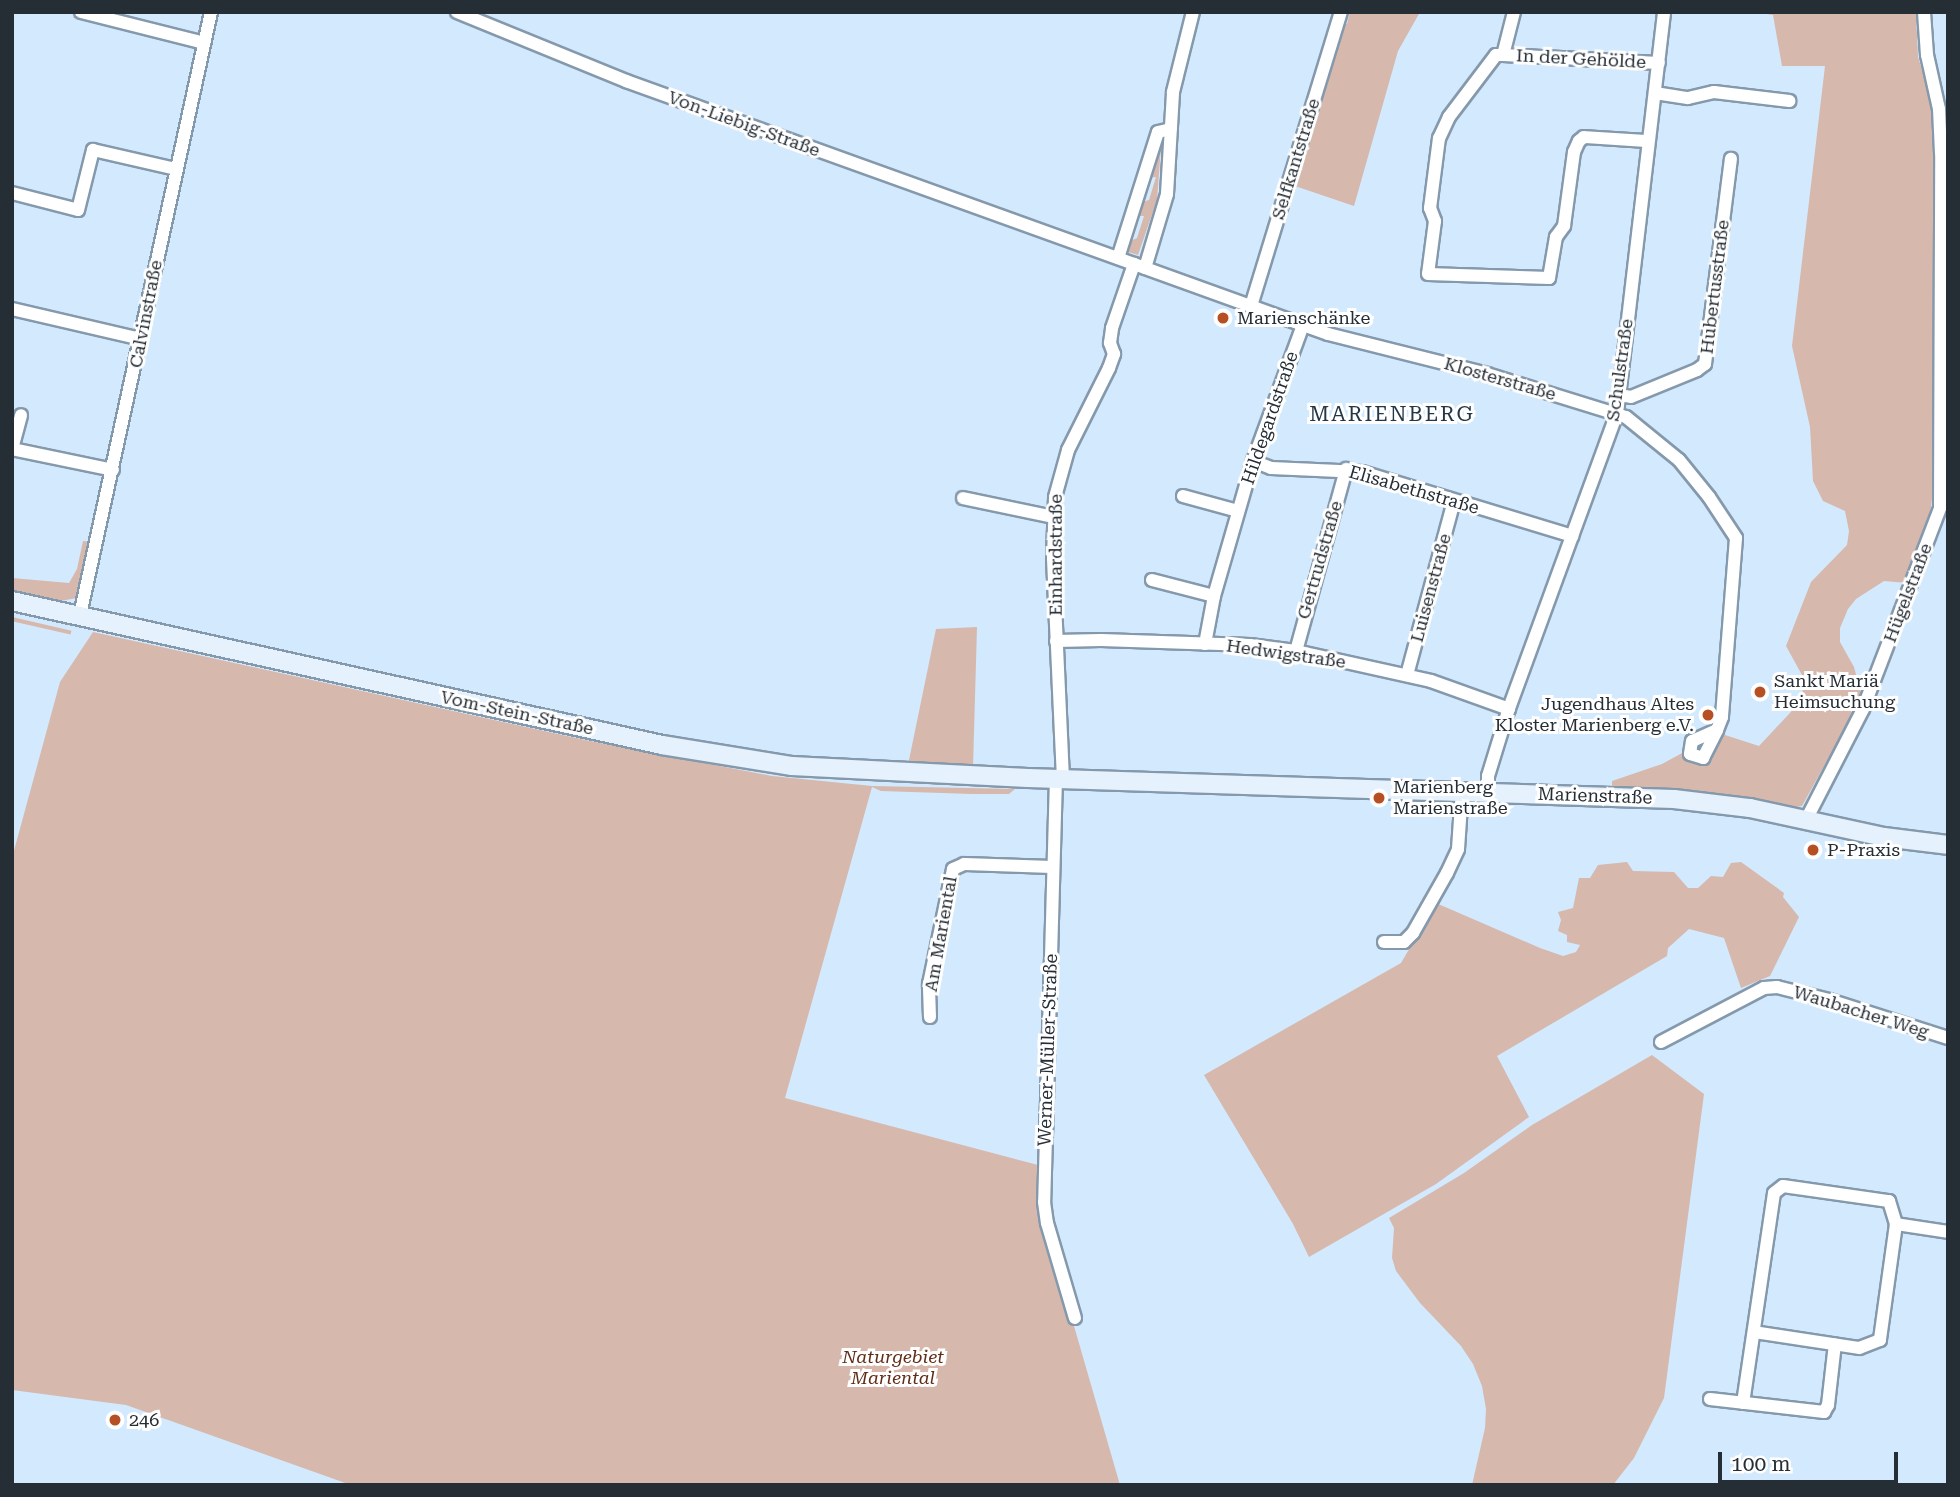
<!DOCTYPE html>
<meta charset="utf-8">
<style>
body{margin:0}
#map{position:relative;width:1960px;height:1497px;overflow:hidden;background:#d3e9fe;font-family:"Roboto Serif",serif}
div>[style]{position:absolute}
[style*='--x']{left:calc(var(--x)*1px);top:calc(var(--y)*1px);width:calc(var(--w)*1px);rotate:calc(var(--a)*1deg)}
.green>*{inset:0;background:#d6b8ad;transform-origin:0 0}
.roads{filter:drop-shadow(2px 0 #8599ac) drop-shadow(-2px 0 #8599ac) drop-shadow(0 2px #8599ac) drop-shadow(0 -2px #8599ac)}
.street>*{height:12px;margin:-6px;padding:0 6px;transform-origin:6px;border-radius:6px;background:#fff}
.secondary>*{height:18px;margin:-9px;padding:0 9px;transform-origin:9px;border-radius:9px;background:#e5f2fe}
.dots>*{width:19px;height:19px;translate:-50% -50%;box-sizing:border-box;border:4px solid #fff;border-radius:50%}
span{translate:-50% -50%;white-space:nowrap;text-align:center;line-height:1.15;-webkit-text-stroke:6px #fff;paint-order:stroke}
.street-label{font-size:18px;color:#252d35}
.poi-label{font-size:18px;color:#252d35}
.left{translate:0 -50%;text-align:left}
.right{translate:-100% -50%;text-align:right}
.park-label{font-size:18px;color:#612c16;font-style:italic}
.quarter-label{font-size:21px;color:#253746;letter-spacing:2px}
.frame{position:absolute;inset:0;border:14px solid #252d35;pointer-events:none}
.scale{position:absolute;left:1718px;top:1452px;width:180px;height:32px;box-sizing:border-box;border:4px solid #252d35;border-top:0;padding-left:9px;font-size:21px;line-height:24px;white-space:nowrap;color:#252d35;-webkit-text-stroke:5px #fff;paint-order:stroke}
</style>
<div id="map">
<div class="green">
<i style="clip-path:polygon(1350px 12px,1420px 12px,1398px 51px,1354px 206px,1292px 185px,1342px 23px,1347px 24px)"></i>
<i style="clip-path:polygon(1916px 12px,1918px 57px,1931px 99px,1935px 179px,1936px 463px,1930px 516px,1907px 583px,1884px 581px,1856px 599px,1848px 609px,1840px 628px,1840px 642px,1854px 667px,1862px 697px,1802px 806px,1790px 808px,1742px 797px,1682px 790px,1612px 787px,1612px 781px,1662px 764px,1684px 752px,1691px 760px,1712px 759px,1717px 740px,1725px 735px,1759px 746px,1803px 699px,1802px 675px,1786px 646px,1811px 582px,1847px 545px,1849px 531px,1845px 511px,1823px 501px,1813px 481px,1810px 427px,1792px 346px,1825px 66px,1782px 66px,1773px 15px,1760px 13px)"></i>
<i style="clip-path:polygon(1161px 147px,1157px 200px,1138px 255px,1125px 251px,1126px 243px,1137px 238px,1144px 216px,1135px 216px,1139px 203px,1149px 200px,1156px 177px,1146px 178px,1155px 150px)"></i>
<i style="clip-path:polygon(83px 541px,92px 542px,82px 592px,77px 598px,60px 601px,12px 593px,12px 578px,69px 583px,77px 569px)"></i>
<i style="left:12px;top:617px;width:61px;height:4px;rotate:13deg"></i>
<i style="clip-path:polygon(977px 627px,973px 767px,908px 765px,936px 629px)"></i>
<i style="clip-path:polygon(93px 632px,590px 741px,772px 776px,872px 786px,1015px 789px,1009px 794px,972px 794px,881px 791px,872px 787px,785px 1098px,1038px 1165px,1039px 1205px,1120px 1485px,351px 1485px,126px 1405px,12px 1390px,12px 858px,60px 682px)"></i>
<i style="clip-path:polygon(1627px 862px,1633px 871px,1674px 872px,1688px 888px,1698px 888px,1711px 876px,1723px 877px,1731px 863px,1741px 862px,1784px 893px,1783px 897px,1799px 917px,1770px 976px,1741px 988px,1724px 938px,1689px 929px,1668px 948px,1667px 956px,1497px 1056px,1529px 1117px,1436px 1184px,1309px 1257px,1293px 1224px,1204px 1075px,1401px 963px,1436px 903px,1540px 948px,1563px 956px,1576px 952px,1580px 945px,1567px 942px,1567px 935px,1558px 931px,1561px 920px,1558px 912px,1573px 908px,1579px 878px,1590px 878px,1598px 865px)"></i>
<i style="clip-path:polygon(1652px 1055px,1704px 1094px,1664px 1398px,1634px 1458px,1613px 1485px,1472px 1485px,1485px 1428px,1486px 1409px,1482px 1386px,1473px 1364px,1461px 1346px,1420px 1303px,1396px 1271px,1392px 1258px,1394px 1228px,1389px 1218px,1464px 1173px,1532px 1125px)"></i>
</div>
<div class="roads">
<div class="street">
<i style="--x:81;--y:12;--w:127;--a:14.1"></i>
<i style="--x:457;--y:12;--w:183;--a:22.2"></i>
<i style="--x:626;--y:81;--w:746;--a:19.82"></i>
<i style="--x:1328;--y:334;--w:164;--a:14.1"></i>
<i style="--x:1487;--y:374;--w:145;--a:17.2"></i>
<i style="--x:1626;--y:417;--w:68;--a:39.1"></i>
<i style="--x:1679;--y:460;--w:48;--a:51"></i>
<i style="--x:1709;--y:497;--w:49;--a:56.6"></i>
<i style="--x:1736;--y:538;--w:180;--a:94.5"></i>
<i style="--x:1722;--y:717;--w:14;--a:111"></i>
<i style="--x:1717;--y:730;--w:27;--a:156"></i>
<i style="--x:1692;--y:741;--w:13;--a:99"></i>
<i style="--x:1690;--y:754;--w:14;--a:17"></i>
<i style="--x:1703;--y:758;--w:31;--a:-63"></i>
<i style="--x:1514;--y:12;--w:44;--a:104.3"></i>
<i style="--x:1503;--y:55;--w:7;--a:180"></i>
<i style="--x:1496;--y:55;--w:78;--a:127.2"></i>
<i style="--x:1449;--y:117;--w:23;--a:115"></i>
<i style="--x:1439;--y:138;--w:71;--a:97.3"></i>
<i style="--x:1430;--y:208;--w:14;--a:69"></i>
<i style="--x:1435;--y:221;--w:53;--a:97.5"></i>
<i style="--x:1428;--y:274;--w:121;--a:1.9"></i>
<i style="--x:1549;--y:278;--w:42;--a:-80.3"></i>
<i style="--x:1556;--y:237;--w:14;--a:-54"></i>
<i style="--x:1564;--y:226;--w:75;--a:-82.3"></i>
<i style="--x:1574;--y:152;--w:12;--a:-66"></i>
<i style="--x:1579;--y:141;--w:6;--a:-39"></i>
<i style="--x:1584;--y:137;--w:64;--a:3.6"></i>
<i style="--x:1503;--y:55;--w:156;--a:2.9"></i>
<i style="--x:1655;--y:93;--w:33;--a:9"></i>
<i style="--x:1688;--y:98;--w:27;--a:-13"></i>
<i style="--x:1714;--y:92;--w:76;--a:6.8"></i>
<i style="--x:12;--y:193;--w:68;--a:14.4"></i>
<i style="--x:78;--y:210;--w:62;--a:-76"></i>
<i style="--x:93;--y:150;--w:85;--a:12.9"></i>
<i style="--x:1118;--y:258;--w:132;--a:-72.4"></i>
<i style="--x:1158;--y:132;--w:13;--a:-13"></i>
<i style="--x:1145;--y:268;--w:77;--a:-73.4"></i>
<i style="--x:1167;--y:194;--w:102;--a:-86.6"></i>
<i style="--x:1173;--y:92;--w:82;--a:-76"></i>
<i style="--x:1251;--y:306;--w:307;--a:-73"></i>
<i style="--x:12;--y:309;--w:132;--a:13.1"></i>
<i style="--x:1619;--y:395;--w:12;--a:9"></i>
<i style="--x:1631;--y:397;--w:71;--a:-22.2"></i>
<i style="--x:1697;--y:370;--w:10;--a:-37"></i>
<i style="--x:1705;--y:364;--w:207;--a:-82.8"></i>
<i style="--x:12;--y:449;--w:103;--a:11.7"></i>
<i style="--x:12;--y:449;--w:35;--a:-75"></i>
<i style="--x:1253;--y:461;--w:19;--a:21"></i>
<i style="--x:1271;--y:468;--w:91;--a:2.5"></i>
<i style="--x:1362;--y:472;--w:220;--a:16.9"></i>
<i style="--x:1183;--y:496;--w:57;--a:15.3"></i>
<i style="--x:963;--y:498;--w:92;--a:11.9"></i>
<i style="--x:1152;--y:580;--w:64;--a:14.5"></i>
<i style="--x:80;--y:615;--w:617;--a:-77.74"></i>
<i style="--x:1056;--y:641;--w:45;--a:-1.3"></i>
<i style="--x:1101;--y:640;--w:149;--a:1.9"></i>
<i style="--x:1250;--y:645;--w:46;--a:7.4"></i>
<i style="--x:1296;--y:651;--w:138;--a:12.5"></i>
<i style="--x:1431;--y:681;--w:83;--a:19.7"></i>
<i style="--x:1205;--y:644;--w:49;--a:-79.4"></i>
<i style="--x:1214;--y:596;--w:141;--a:-73.9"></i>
<i style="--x:1253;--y:461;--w:145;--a:-69.8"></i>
<i style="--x:1296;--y:651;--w:189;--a:-74.6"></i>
<i style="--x:1407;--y:675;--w:180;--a:-74.9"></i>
<i style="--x:1056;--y:778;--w:424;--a:91.6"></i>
<i style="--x:1044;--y:1202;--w:21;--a:82"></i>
<i style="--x:1047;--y:1223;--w:99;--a:73.6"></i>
<i style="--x:1063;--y:779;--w:221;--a:-92.6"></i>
<i style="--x:1053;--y:558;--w:61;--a:-88.1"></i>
<i style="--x:1055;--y:497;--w:49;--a:-74.5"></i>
<i style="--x:1068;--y:450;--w:92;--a:-63.4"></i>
<i style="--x:1109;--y:368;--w:15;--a:-70"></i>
<i style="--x:1114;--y:354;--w:12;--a:-110"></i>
<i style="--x:1110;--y:343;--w:15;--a:-82"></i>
<i style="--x:1112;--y:328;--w:68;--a:-71"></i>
<i style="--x:1488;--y:792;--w:16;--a:-90"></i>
<i style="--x:1488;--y:776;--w:68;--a:-72.9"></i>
<i style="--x:1508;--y:711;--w:317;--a:-69.9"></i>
<i style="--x:1617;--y:413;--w:404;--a:-83.3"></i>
<i style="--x:1805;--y:822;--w:127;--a:-62.8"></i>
<i style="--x:1863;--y:709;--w:215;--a:-69"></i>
<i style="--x:1940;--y:508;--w:355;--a:-89.8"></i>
<i style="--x:1941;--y:153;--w:44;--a:-92.6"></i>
<i style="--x:1939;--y:109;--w:55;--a:-102.5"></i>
<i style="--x:1927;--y:55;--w:43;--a:-94"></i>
<i style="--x:1384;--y:942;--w:20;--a:0"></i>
<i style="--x:1404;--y:942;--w:13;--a:-45"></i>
<i style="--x:1413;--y:933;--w:69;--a:-60.5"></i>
<i style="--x:1447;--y:873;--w:26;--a:-65"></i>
<i style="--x:1458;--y:849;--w:58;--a:-86.1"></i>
<i style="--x:930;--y:1017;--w:33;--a:-92"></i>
<i style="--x:929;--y:984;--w:117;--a:-78.2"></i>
<i style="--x:953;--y:869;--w:12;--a:-24"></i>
<i style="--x:964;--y:864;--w:89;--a:1.9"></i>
<i style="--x:1661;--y:1042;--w:116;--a:-27.7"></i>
<i style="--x:1764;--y:988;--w:13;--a:-4"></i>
<i style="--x:1777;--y:987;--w:54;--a:14"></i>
<i style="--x:1829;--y:1000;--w:125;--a:17.7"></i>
<i style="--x:1896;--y:1224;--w:53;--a:8.7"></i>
<i style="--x:1710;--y:1399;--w:115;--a:6.5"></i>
<i style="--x:1824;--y:1412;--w:8;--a:-60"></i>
<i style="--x:1828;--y:1405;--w:61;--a:-83.5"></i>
<i style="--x:1743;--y:1403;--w:212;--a:-81.6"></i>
<i style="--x:1774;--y:1193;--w:11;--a:-38"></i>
<i style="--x:1783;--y:1186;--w:107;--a:8.1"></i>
<i style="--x:1889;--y:1201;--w:24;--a:73"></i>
<i style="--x:1896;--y:1224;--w:117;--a:97.9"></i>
<i style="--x:1880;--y:1340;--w:22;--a:159"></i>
<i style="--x:1859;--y:1348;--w:106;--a:-171.3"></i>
</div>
<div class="secondary">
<i style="--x:12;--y:601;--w:666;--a:12.49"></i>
<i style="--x:662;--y:745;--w:132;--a:9.2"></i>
<i style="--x:792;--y:766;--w:236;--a:2.9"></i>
<i style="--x:1028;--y:778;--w:646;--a:1.86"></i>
<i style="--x:1674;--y:799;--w:77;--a:6.8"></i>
<i style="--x:1750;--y:808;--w:137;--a:12.2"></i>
<i style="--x:1884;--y:837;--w:64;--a:7.1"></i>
</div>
</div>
<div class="dots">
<i style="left:1223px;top:318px;background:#b65024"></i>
<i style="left:1760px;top:692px;background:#b65024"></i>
<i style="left:1708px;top:715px;background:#b65024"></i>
<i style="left:1379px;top:798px;background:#b65024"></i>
<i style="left:1813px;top:850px;background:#b65024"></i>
<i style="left:115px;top:1420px;background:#b65024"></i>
</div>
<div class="street-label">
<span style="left:1581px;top:59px;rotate:3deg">In der Gehölde</span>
<span style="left:744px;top:124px;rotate:20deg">Von-Liebig-Straße</span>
<span style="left:1296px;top:159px;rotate:-73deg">Selfkantstraße</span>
<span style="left:1715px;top:287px;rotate:-83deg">Hubertusstraße</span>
<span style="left:146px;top:314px;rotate:-79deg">Calvinstraße</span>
<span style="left:1620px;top:370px;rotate:-82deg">Schulstraße</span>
<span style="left:1500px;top:379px;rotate:16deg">Klosterstraße</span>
<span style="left:1270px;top:418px;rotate:-71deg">Hildegardstraße</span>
<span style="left:1414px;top:490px;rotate:16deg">Elisabethstraße</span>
<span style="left:1056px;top:555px;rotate:-90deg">Einhardstraße</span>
<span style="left:1320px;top:560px;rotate:-74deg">Gertrudstraße</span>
<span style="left:1431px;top:588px;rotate:-75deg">Luisenstraße</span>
<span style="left:1908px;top:593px;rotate:-69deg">Hügelstraße</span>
<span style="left:1286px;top:654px;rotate:8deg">Hedwigstraße</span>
<span style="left:517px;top:713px;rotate:12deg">Vom-Stein-Straße</span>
<span style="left:1595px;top:796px;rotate:2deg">Marienstraße</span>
<span style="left:941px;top:934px;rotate:-80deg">Am Mariental</span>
<span style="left:1861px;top:1012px;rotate:17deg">Waubacher Weg</span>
<span style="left:1048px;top:1050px;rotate:-88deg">Werner-Müller-Straße</span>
</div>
<div class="poi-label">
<span class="left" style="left:1237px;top:318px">Marienschänke</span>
<span class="left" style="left:1774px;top:692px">Sankt Mariä<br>Heimsuchung</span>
<span class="right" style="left:1694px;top:715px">Jugendhaus Altes<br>Kloster Marienberg e.V.</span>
<span class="left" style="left:1393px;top:798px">Marienberg<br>Marienstraße</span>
<span class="left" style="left:1827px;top:850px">P-Praxis</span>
<span class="left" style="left:129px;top:1420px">246</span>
</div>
<div class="park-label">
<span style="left:893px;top:1368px">Naturgebiet<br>Mariental</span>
</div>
<div class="quarter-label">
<span style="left:1392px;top:414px">MARIENBERG</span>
</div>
<div class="frame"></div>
<div class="scale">100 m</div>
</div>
